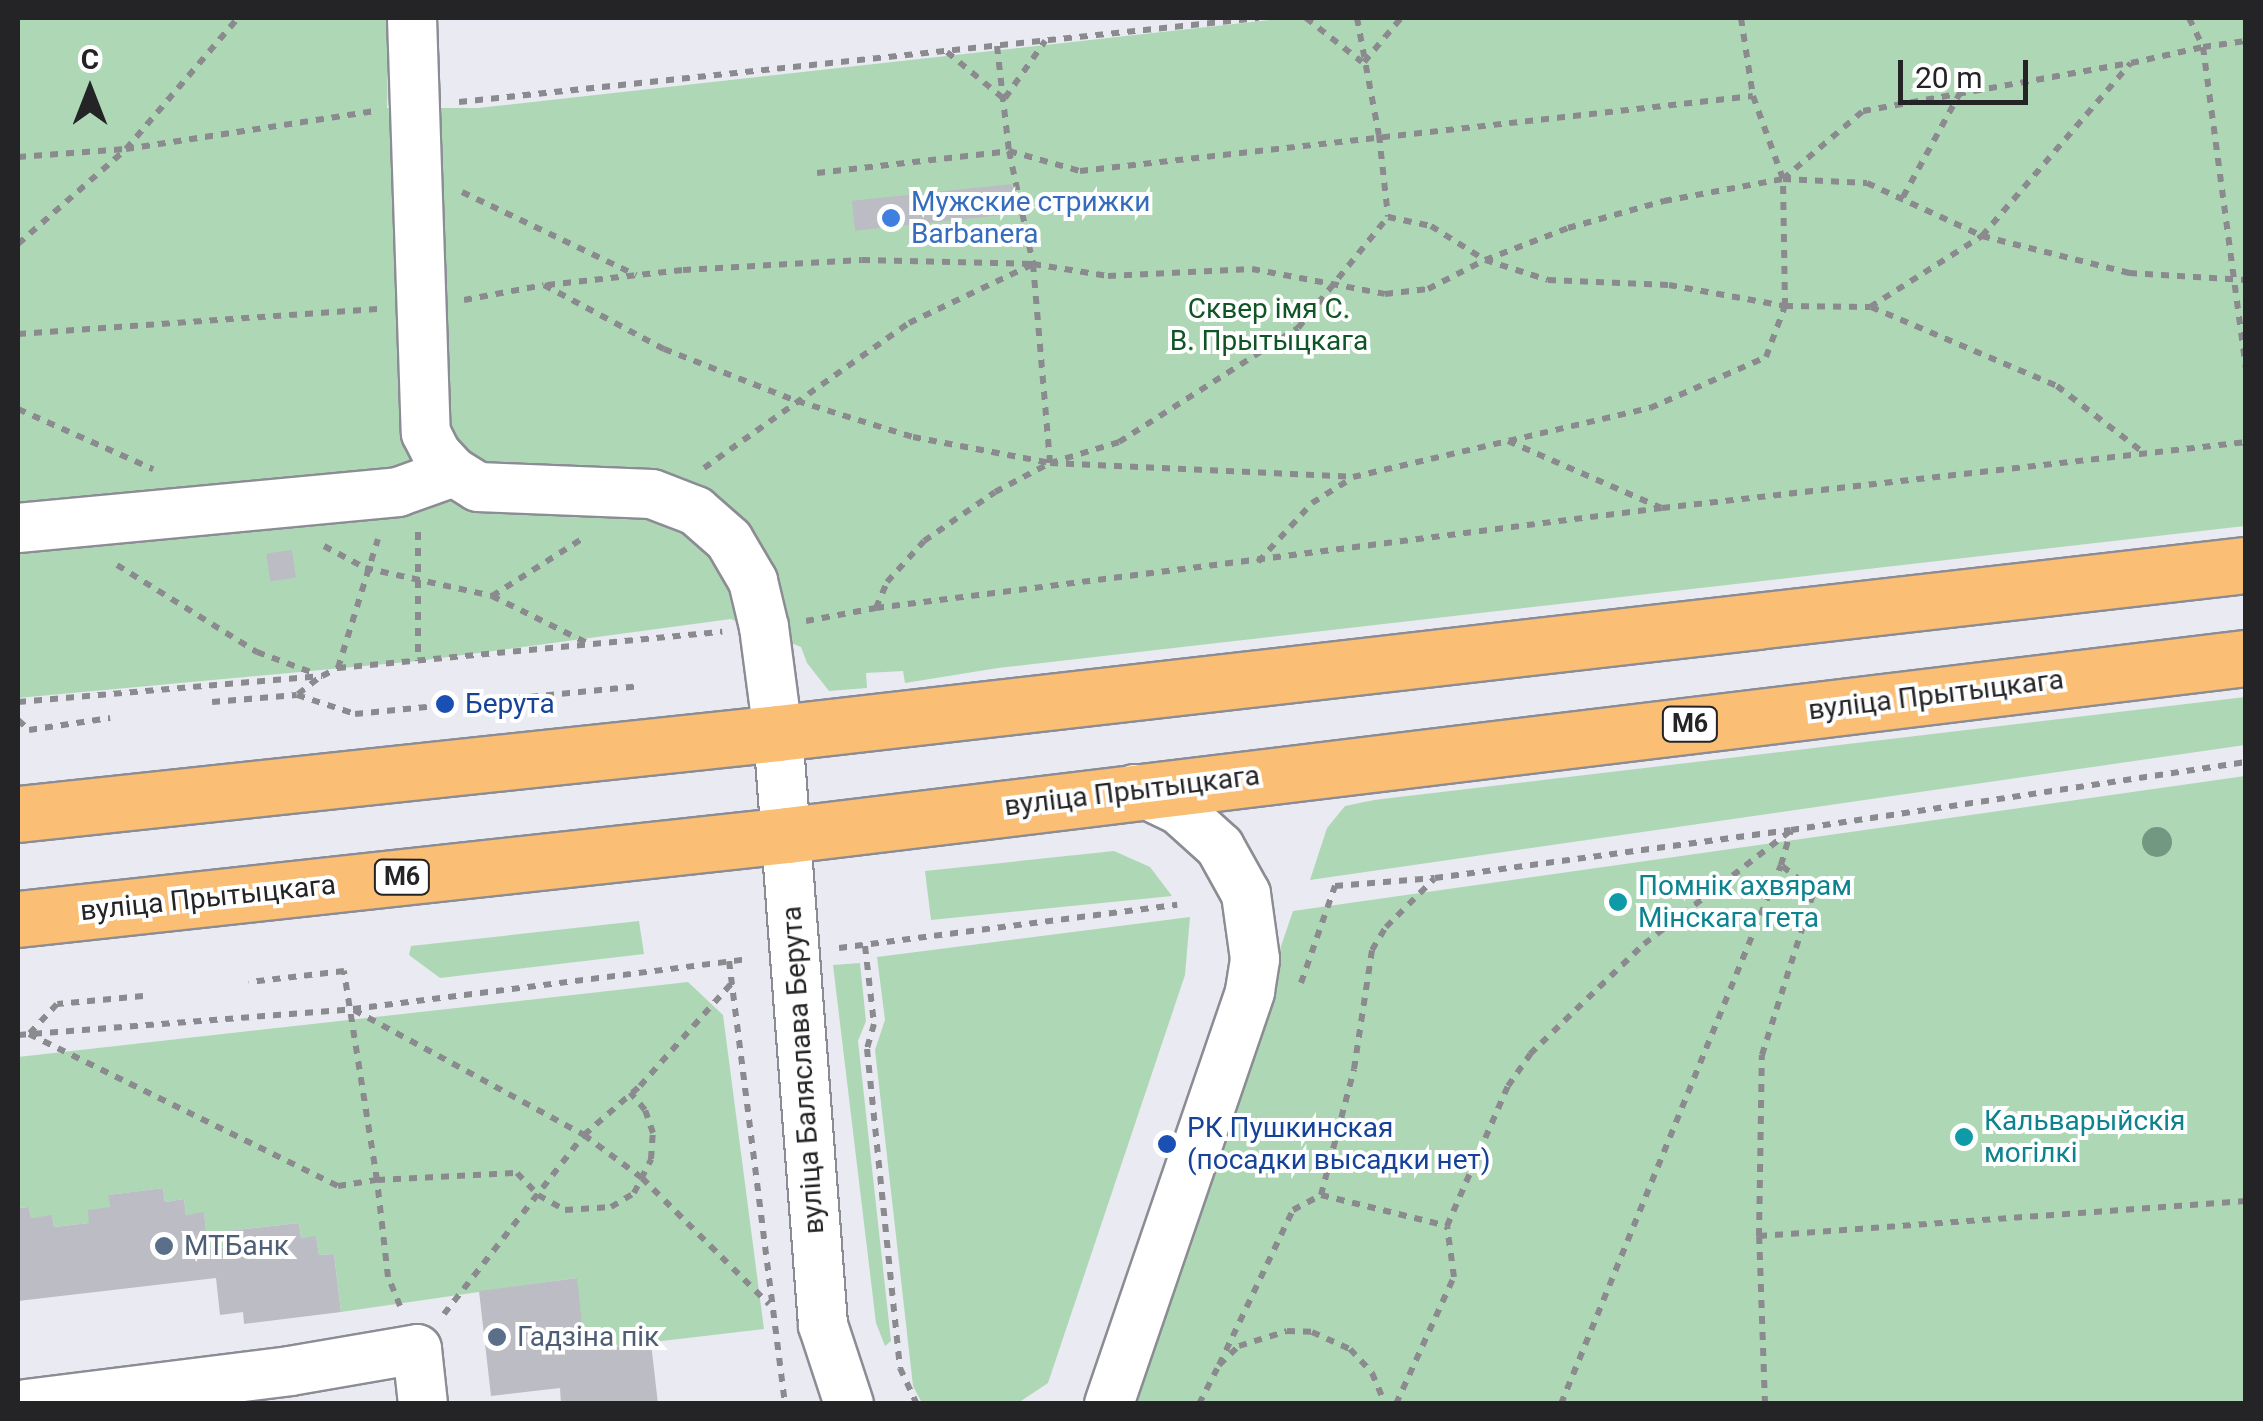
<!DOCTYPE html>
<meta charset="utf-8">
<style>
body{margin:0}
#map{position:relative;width:2263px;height:1421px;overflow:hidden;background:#eaeaf2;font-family:Roboto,sans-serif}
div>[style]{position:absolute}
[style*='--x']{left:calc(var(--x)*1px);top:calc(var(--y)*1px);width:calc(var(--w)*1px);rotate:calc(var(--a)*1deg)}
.green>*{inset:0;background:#aed8b5}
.building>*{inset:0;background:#bcbcc4;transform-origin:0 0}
.path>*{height:6px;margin-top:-3px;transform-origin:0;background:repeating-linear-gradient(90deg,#8a8a8f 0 8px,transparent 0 16px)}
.roads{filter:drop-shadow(2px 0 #8c8c94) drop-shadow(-2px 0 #8c8c94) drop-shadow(0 2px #8c8c94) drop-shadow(0 -2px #8c8c94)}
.minor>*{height:48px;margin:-24px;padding:0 24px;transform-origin:24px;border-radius:24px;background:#fff}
.major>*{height:55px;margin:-27.5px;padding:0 27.5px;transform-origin:27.5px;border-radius:27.5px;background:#fabe74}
.trees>*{width:30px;height:30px;margin:-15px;border-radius:50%;background:#729882}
.dots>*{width:28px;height:28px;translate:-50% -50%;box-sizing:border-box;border:5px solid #fff;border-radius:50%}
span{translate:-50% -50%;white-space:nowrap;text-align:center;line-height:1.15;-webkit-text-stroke:8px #fff;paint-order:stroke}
.shield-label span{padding:2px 8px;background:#fff;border:2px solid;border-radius:8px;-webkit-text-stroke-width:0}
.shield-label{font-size:25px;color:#242427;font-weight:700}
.shop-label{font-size:28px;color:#366cbe}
.left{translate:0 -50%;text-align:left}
.park-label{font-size:28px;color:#105526}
.street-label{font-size:28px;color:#242427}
.transit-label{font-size:28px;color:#164399}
.culture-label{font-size:28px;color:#0d838f}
.service-label{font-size:28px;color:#4e5e75}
.frame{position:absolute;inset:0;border:20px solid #242427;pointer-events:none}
.north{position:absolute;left:40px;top:40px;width:100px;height:100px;-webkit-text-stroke:8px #fff;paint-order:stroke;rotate:0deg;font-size:28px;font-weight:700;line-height:40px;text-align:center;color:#242427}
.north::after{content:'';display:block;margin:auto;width:35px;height:45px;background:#242427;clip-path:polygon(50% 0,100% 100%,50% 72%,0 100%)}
.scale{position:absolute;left:1898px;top:60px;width:130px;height:45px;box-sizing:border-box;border:5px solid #242427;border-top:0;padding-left:12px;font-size:30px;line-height:35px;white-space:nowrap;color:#242427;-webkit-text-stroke:8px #fff;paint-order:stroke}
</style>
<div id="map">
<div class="green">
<i style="clip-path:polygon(41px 18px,389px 18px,387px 108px,478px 108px,1287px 18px,2245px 18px,2245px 526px,998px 668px,905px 683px,903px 671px,866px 673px,867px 688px,829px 691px,807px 663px,801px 647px,731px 619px,418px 661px,18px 698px,18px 20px)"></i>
<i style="clip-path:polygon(2245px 697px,2245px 745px,1310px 880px,1327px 828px,1345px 806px,1374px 800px)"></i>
<i style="clip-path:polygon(2245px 776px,2245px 1403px,1125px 1404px,1293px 911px)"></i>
<i style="clip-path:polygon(1114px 851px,1150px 867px,1172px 896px,931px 920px,925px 871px)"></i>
<i style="clip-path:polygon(1190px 917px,1185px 975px,1048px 1383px,1018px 1403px,922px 1403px,913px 1386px,875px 1050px,885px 1020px,877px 957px)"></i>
<i style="clip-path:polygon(639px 921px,644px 954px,440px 978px,409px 955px,411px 946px)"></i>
<i style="clip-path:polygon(860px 963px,866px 1021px,858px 1041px,891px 1341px,885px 1346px,876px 1323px,833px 965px)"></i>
<i style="clip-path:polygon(688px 982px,723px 1015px,764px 1329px,585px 1350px,576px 1278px,341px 1312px,334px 1254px,319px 1255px,316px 1237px,301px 1238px,299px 1223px,227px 1231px,228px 1247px,208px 1249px,204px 1213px,186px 1215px,184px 1199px,165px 1202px,163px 1188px,109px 1195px,110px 1207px,89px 1223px,54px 1227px,52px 1216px,31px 1218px,29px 1207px,18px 1208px,18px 1057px)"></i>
</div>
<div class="building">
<i style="left:1012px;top:184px;width:30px;height:161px;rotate:84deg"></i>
<i style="left:292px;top:550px;width:28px;height:26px;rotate:82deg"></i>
<i style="clip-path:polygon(163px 1188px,165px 1202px,184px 1199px,186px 1215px,204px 1212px,208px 1249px,228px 1247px,227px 1231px,299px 1223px,301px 1238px,316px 1236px,319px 1255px,334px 1254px,341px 1312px,244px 1324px,243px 1312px,220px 1315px,216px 1278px,18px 1301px,18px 1208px,29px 1207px,31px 1218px,52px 1215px,54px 1227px,89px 1223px,88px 1210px,110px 1207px,108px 1195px)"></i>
<i style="clip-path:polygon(577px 1278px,585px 1350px,651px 1343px,658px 1404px,561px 1404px,560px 1388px,491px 1396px,479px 1291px)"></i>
</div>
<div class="path">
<i style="--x:1306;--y:18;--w:71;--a:38.2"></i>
<i style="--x:1357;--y:18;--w:119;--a:79.4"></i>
<i style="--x:1379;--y:135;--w:82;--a:83.7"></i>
<i style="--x:1741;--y:18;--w:79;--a:81.3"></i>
<i style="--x:1753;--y:96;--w:88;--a:70.1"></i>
<i style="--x:2189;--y:18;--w:32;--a:64"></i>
<i style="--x:2203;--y:47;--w:43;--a:-7.9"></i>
<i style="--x:997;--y:46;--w:106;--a:83.5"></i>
<i style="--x:1009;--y:151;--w:116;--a:78"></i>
<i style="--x:947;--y:52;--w:72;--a:39.4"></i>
<i style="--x:1364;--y:62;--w:57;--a:-49.9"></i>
<i style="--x:1005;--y:98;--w:70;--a:-54.9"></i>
<i style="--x:459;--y:102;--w:804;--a:-5.99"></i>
<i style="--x:18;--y:157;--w:108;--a:-4.2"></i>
<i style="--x:126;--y:149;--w:250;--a:-8.7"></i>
<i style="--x:817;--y:173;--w:193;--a:-6.5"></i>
<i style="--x:1009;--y:151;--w:74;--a:15.7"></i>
<i style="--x:1080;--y:171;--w:677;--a:-6.36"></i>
<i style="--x:462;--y:192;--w:193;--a:25.5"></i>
<i style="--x:1903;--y:197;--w:119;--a:-61.3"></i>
<i style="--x:18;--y:244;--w:144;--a:-41.3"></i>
<i style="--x:126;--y:149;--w:172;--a:-49.5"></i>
<i style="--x:547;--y:285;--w:137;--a:-6.3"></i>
<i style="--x:683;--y:270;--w:179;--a:-3.2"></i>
<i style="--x:862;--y:260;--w:171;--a:1.3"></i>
<i style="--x:1033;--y:264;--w:76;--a:9.1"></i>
<i style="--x:1108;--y:276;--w:144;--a:-2.8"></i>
<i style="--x:1252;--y:269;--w:135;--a:10.6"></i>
<i style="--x:1385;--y:294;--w:43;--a:-6.6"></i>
<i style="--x:1428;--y:289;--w:64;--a:-27"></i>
<i style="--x:1485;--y:260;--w:89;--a:-21.1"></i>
<i style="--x:1568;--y:228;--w:100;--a:-15.7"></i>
<i style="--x:1664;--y:201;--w:121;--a:-10.5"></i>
<i style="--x:1783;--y:179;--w:84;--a:2.7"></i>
<i style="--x:1867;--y:183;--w:127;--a:24.7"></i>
<i style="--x:1982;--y:236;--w:152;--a:14.1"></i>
<i style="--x:2129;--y:273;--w:117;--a:3.4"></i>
<i style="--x:464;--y:300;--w:81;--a:-10.6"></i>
<i style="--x:544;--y:285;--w:136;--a:28.1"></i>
<i style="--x:664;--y:349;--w:143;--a:21.4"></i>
<i style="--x:797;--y:401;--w:121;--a:17.2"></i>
<i style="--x:913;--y:437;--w:139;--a:10.7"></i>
<i style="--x:1050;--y:463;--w:303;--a:2.6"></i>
<i style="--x:1353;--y:477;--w:305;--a:-13.1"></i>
<i style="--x:1650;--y:408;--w:127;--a:-23.7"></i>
<i style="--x:1766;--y:357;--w:54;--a:-69.6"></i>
<i style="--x:1785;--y:306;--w:85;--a:0.7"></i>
<i style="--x:1870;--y:307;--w:133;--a:-32.4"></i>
<i style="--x:1982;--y:236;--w:228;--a:-49.3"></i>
<i style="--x:2131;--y:63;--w:74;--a:-12.5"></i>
<i style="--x:2203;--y:47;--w:324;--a:82.4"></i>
<i style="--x:1871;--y:307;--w:202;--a:23"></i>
<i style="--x:2057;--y:386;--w:105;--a:37.6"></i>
<i style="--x:18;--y:334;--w:360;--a:-4"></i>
<i style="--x:18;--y:409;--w:148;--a:24"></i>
<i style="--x:1508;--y:441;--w:167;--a:23.6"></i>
<i style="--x:704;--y:468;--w:251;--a:-35.3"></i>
<i style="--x:909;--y:323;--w:137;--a:-25.4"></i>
<i style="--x:1033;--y:264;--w:200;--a:85.1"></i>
<i style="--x:418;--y:532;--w:129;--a:90"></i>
<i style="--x:324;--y:546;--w:47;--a:28.2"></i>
<i style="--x:365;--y:568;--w:130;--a:12.4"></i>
<i style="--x:492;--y:596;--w:106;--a:26.3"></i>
<i style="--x:1258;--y:562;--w:80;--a:-47.5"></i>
<i style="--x:1312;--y:503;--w:47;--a:-32"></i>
<i style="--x:117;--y:565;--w:165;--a:31.9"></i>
<i style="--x:257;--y:652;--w:63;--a:20.4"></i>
<i style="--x:492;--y:596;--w:110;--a:-32.4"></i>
<i style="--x:876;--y:608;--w:28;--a:-67"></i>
<i style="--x:887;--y:582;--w:55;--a:-47.9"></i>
<i style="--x:924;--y:541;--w:86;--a:-34.6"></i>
<i style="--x:995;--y:492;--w:62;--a:-27.8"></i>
<i style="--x:1050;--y:463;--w:72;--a:-16.9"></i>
<i style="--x:1119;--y:442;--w:212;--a:-32.5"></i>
<i style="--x:1298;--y:328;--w:143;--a:-51"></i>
<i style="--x:1388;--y:217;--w:44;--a:11.8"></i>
<i style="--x:1431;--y:226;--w:64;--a:32.2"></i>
<i style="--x:1485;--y:260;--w:66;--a:17.6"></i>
<i style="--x:1548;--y:280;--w:121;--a:2.4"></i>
<i style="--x:1669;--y:285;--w:118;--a:10.3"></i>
<i style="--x:1785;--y:306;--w:127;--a:-90.9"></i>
<i style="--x:1783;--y:179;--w:105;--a:-40.4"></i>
<i style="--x:1863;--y:111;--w:271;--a:-10.2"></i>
<i style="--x:806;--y:621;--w:71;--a:-10.5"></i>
<i style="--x:876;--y:608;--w:792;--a:-7.25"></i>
<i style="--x:1662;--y:508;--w:588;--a:-6.45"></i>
<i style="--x:338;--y:668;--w:135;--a:-72.8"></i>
<i style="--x:298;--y:694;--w:28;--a:-38"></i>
<i style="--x:18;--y:702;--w:305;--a:-4.9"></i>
<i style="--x:322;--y:676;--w:18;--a:-27"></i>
<i style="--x:338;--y:668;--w:386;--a:-5.4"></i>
<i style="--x:212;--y:702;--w:85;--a:-4.7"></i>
<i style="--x:297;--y:695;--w:61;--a:18.1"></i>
<i style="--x:355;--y:714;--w:285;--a:-5.6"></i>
<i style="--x:18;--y:720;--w:15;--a:42"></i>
<i style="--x:29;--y:730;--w:82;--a:-8.4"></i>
<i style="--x:865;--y:946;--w:79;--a:83.4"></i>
<i style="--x:874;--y:1024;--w:26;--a:106"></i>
<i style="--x:867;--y:1049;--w:321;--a:84.1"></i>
<i style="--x:900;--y:1368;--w:40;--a:65"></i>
<i style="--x:839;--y:948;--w:341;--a:-7.3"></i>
<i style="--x:729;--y:961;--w:447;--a:82.8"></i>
<i style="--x:1301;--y:983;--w:103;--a:-70.7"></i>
<i style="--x:1335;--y:886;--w:100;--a:-4.6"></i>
<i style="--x:1435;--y:878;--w:359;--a:-7.7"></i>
<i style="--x:1791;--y:830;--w:460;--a:-8.5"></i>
<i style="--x:143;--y:996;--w:86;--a:174.7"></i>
<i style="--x:57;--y:1004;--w:41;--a:133"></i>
<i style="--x:29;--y:1034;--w:344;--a:26.2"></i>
<i style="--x:338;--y:1186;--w:39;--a:-9"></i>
<i style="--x:377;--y:1180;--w:212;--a:-99"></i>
<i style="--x:344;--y:971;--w:96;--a:173.4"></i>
<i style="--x:354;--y:1010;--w:262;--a:28.5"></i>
<i style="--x:584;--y:1135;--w:72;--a:36.6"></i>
<i style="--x:642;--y:1178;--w:179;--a:44.8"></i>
<i style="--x:18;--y:1035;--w:336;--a:-4.4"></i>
<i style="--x:353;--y:1009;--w:398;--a:-7.2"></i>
<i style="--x:1321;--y:1195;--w:130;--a:13.8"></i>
<i style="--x:1759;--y:1236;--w:181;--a:-89.1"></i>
<i style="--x:1762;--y:1055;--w:172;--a:-72.4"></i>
<i style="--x:1814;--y:891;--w:42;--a:-141.8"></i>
<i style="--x:400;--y:1306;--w:31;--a:-112"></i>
<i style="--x:388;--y:1277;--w:98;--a:-96.5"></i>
<i style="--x:377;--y:1180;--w:140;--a:-2.9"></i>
<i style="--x:517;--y:1173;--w:30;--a:46"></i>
<i style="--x:538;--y:1195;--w:31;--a:29"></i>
<i style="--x:565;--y:1210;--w:46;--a:-3.7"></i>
<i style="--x:611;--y:1207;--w:27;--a:-31"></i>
<i style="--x:634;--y:1193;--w:38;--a:-63"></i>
<i style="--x:651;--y:1159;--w:26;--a:-86"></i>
<i style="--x:653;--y:1133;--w:24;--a:-109"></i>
<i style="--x:645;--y:1110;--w:23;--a:-130"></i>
<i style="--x:444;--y:1314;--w:227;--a:-52"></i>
<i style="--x:584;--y:1135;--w:74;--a:-41.2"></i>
<i style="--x:640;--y:1086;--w:137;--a:-48.3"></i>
<i style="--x:1219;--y:1365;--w:172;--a:-64.5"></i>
<i style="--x:1293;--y:1210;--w:32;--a:-28"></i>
<i style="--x:1321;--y:1195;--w:130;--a:-75.3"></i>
<i style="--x:1354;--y:1069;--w:120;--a:-81.4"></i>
<i style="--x:1372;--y:950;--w:27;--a:-59"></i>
<i style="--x:1386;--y:927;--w:68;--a:-45"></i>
<i style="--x:1199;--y:1404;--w:44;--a:-62.9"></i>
<i style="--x:1219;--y:1365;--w:28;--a:-44"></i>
<i style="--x:1239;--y:1346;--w:50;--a:-17.4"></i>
<i style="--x:1287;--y:1331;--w:25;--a:2"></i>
<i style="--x:1312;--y:1332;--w:42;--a:24.1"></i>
<i style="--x:1350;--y:1349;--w:33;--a:47"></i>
<i style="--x:1372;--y:1373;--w:34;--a:67"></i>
<i style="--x:1396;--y:1404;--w:140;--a:-65.5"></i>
<i style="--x:1454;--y:1277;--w:51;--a:-97.8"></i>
<i style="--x:1447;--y:1226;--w:153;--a:-66.5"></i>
<i style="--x:1508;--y:1086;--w:39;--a:-55"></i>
<i style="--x:1530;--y:1054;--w:158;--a:-44"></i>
<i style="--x:1644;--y:944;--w:185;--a:-37.7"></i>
<i style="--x:1561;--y:1404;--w:582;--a:-67.8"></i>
<i style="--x:1781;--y:865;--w:35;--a:-74"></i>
<i style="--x:1765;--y:1404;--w:168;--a:-92"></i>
<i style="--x:1759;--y:1236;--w:488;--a:-4.1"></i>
</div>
<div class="roads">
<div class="minor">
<i style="--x:412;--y:18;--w:415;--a:88.1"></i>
<i style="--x:426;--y:433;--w:22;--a:63"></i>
<i style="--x:436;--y:453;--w:26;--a:47"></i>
<i style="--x:454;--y:472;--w:28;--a:32"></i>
<i style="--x:478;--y:487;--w:174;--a:2.3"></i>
<i style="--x:652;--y:494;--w:47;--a:21.1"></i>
<i style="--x:696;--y:511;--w:44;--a:41.3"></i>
<i style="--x:729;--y:540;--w:48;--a:59.7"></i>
<i style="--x:753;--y:581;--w:47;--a:76.6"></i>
<i style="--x:764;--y:627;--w:107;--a:82.5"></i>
<i style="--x:778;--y:733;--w:594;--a:85.65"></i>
<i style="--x:823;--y:1325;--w:83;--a:71.8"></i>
<i style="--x:18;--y:528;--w:382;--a:-5.4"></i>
<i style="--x:398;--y:492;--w:59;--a:-19.7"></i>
<i style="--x:26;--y:1404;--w:266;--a:-7.1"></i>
<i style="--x:290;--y:1371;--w:129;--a:-9.8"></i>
<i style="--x:417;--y:1349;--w:55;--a:83.8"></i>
<i style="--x:1109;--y:1404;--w:436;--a:-71.1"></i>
<i style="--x:1250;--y:991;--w:32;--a:-81"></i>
<i style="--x:1255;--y:959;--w:66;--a:-97.9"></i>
<i style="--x:1246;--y:894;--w:54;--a:-119"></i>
<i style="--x:1220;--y:847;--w:55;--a:-137.9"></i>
<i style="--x:1179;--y:810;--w:49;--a:-154.5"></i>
</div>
<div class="major">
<i style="--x:18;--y:814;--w:764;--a:-6.08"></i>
<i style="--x:778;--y:733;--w:1478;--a:-6.53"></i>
<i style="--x:18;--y:919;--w:774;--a:-6.23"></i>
<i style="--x:787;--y:835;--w:1470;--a:-6.92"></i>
</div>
</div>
<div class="trees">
<i style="left:2157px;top:842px"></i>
</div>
<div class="dots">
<i style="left:891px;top:218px;background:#3f7fe0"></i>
<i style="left:445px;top:704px;background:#1a4fb4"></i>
<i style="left:1618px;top:902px;background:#0f9aa8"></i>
<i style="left:1964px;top:1137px;background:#0f9aa8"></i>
<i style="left:1167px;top:1144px;background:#1a4fb4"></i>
<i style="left:164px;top:1246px;background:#5c6f8a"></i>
<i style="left:497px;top:1337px;background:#5c6f8a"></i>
</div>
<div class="shield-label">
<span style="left:1690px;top:724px">М6</span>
<span style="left:402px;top:877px">М6</span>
</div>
<div class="shop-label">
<span class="left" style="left:911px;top:218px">Мужские стрижки<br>Barbanera</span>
</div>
<div class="park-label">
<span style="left:1269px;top:325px">Сквер імя С.<br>В. Прытыцкага</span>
</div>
<div class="street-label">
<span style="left:1936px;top:695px;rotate:-7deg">вуліца Прытыцкага</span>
<span style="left:1132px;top:791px;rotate:-7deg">вуліца Прытыцкага</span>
<span style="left:208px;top:898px;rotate:-6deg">вуліца Прытыцкага</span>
<span style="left:803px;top:1070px;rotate:-94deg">вуліца Баляслава Берута</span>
</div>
<div class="transit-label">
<span class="left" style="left:465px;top:704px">Берута</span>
<span class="left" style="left:1187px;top:1144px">РК Пушкинская<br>(посадки высадки нет)</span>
</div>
<div class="culture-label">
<span class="left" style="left:1638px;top:902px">Помнік ахвярам<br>Мінскага гета</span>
<span class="left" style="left:1984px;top:1137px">Кальварыйскія<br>могілкі</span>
</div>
<div class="service-label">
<span class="left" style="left:184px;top:1246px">МТБанк</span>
<span class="left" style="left:517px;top:1337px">Гадзіна пік</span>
</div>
<div class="frame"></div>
<div class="north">С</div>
<div class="scale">20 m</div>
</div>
